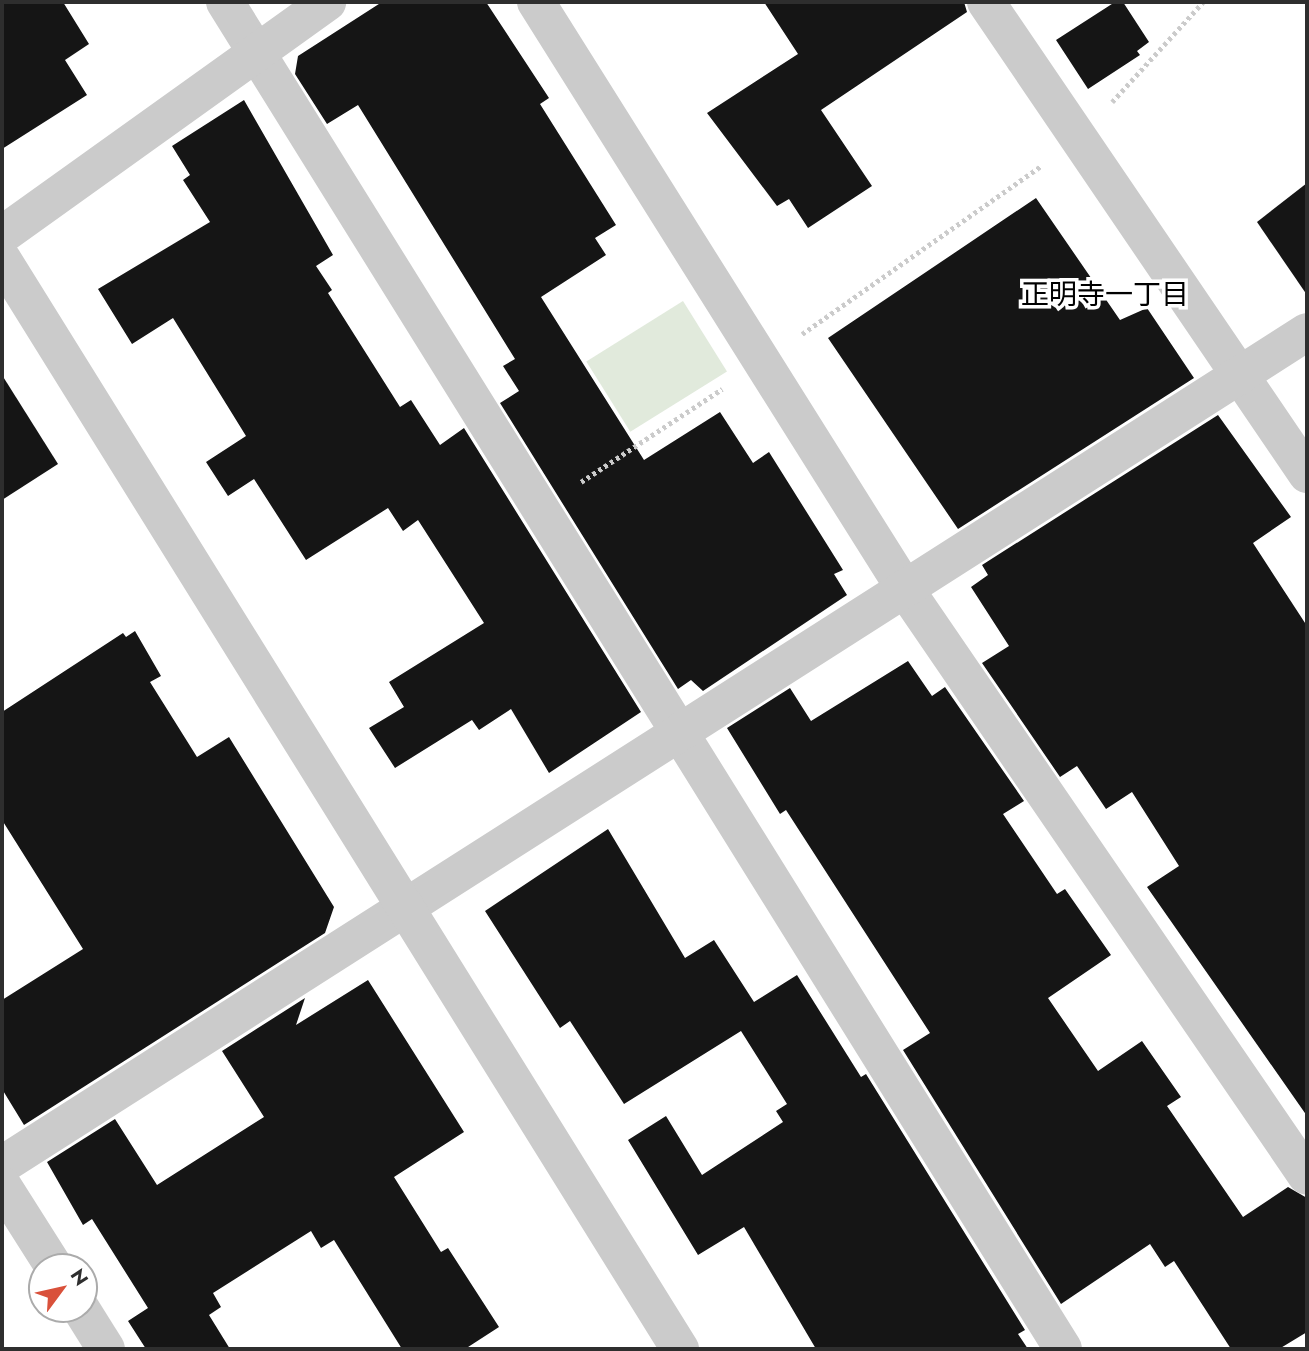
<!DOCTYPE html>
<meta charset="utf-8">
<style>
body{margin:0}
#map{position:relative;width:1309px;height:1351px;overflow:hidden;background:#fff;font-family:Jost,"Noto Sans JP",sans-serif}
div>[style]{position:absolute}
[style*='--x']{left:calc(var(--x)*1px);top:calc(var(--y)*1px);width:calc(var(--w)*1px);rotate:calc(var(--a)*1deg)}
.green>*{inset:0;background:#e1eadc;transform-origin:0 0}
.building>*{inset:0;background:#151515}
.path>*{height:4.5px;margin-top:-2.25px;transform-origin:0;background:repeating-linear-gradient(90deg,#cbcbcb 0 3.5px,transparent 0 7px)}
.minor>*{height:38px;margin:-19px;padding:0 19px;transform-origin:19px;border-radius:19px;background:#cbcbcb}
.tertiary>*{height:38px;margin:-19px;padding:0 19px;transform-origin:19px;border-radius:19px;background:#cbcbcb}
span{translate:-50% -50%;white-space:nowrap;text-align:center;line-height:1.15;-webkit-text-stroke:7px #fff;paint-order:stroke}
.neighbourhood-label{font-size:28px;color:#000}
.frame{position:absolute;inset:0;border:4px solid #2e2e2e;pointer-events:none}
.north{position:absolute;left:28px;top:1253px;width:70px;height:70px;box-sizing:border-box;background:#fff;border:2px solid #ababab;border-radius:50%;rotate:57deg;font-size:19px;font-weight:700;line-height:28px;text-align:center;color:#2e2e2e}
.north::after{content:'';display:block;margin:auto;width:24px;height:32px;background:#d9513b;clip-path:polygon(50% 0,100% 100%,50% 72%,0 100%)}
</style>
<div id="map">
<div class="green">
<i style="left:683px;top:301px;width:83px;height:114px;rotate:58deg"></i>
</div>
<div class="building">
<i style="clip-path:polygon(2px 2px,63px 2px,89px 44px,65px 60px,87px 95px,2px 149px)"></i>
<i style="clip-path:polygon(382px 2px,486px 2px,549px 98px,540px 104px,616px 225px,595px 238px,606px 255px,541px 297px,644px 460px,720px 412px,753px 463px,769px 452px,843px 570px,834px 574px,847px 595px,703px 691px,691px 680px,678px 689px,500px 403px,519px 391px,503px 366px,515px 359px,358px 105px,327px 124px,295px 74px,298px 56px)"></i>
<i style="clip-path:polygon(764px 2px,964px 2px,967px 12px,821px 110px,872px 186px,808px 228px,789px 199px,777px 206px,707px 113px,798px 54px)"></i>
<i style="clip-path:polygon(1115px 2px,1123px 2px,1149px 42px,1137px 51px,1140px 55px,1088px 89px,1056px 40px)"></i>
<i style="clip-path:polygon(244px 100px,333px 255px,316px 266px,332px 290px,328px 293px,400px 407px,411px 400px,440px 445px,464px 428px,641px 712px,549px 773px,511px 709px,479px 730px,472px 720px,395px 768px,369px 728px,404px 707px,389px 682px,484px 623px,418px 520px,403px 531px,388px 508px,306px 560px,254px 479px,228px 496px,206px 462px,246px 436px,173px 318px,132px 344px,98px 289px,210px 222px,183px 180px,190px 175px,172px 146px)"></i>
<i style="clip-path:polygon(1307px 183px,1307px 295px,1257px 222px)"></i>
<i style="clip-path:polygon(1036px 198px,1120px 320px,1147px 308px,1194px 378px,958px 529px,828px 338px)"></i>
<i style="clip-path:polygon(2px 375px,58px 464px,2px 500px)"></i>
<i style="clip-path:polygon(1218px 415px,1291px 517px,1253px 543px,1307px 626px,1307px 1116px,1147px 887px,1179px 866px,1132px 792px,1106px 809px,1077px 766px,1060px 777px,982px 663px,1009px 646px,971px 587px,988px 575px,982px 565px)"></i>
<i style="clip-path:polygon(135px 631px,161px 676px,150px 682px,197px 757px,229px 737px,334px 907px,325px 933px,24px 1125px,2px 1089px,2px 1000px,83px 949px,2px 820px,2px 712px,123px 633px,126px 637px)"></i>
<i style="clip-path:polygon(908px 661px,932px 696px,945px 687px,1024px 801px,1003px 814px,1057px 894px,1065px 889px,1111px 955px,1048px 998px,1098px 1071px,1142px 1041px,1181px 1097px,1167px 1106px,1243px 1217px,1288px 1187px,1307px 1198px,1307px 1332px,1279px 1349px,1231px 1349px,1174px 1261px,1165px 1267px,1150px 1244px,1061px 1304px,903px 1050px,930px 1033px,786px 810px,780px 814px,727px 728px,790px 688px,811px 721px)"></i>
<i style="clip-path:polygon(608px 829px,685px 958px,714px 940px,754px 1002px,797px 975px,861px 1077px,866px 1074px,1025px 1330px,1018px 1334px,1028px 1349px,816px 1349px,744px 1227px,698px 1255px,628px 1140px,666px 1116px,702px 1175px,783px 1122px,776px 1111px,787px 1104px,741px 1031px,624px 1104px,570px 1021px,560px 1028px,485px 911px)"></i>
<i style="clip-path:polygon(368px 980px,464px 1132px,394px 1177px,441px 1252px,448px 1248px,499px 1327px,465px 1349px,402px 1349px,334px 1240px,321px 1248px,311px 1231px,213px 1293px,221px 1307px,209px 1315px,230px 1349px,146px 1349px,128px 1321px,148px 1308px,92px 1219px,83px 1225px,47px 1162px,115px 1119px,157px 1185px,264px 1117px,222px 1051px,305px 998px,296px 1025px)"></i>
</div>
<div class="path">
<i style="--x:1112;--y:102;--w:135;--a:-47.7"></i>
<i style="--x:802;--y:334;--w:292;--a:-35.1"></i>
<i style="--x:581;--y:482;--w:169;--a:-33.4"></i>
</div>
<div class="minor">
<i style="--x:225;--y:2;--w:1586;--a:58.11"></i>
<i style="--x:536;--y:2;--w:693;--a:57.85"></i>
<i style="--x:905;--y:589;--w:711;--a:55.6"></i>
<i style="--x:986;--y:2;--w:571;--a:55.78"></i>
<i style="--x:2;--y:235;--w:400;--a:-35.6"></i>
<i style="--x:2;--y:1165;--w:1548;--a:-32.55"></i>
<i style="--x:2;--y:1185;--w:97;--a:57.6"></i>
<i style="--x:81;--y:1309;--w:47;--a:58"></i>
</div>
<div class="tertiary">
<i style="--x:2;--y:259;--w:1284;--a:58.12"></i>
</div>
<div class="neighbourhood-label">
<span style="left:1105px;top:295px">正明寺一丁目</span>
</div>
<div class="frame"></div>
<div class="north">N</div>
</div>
